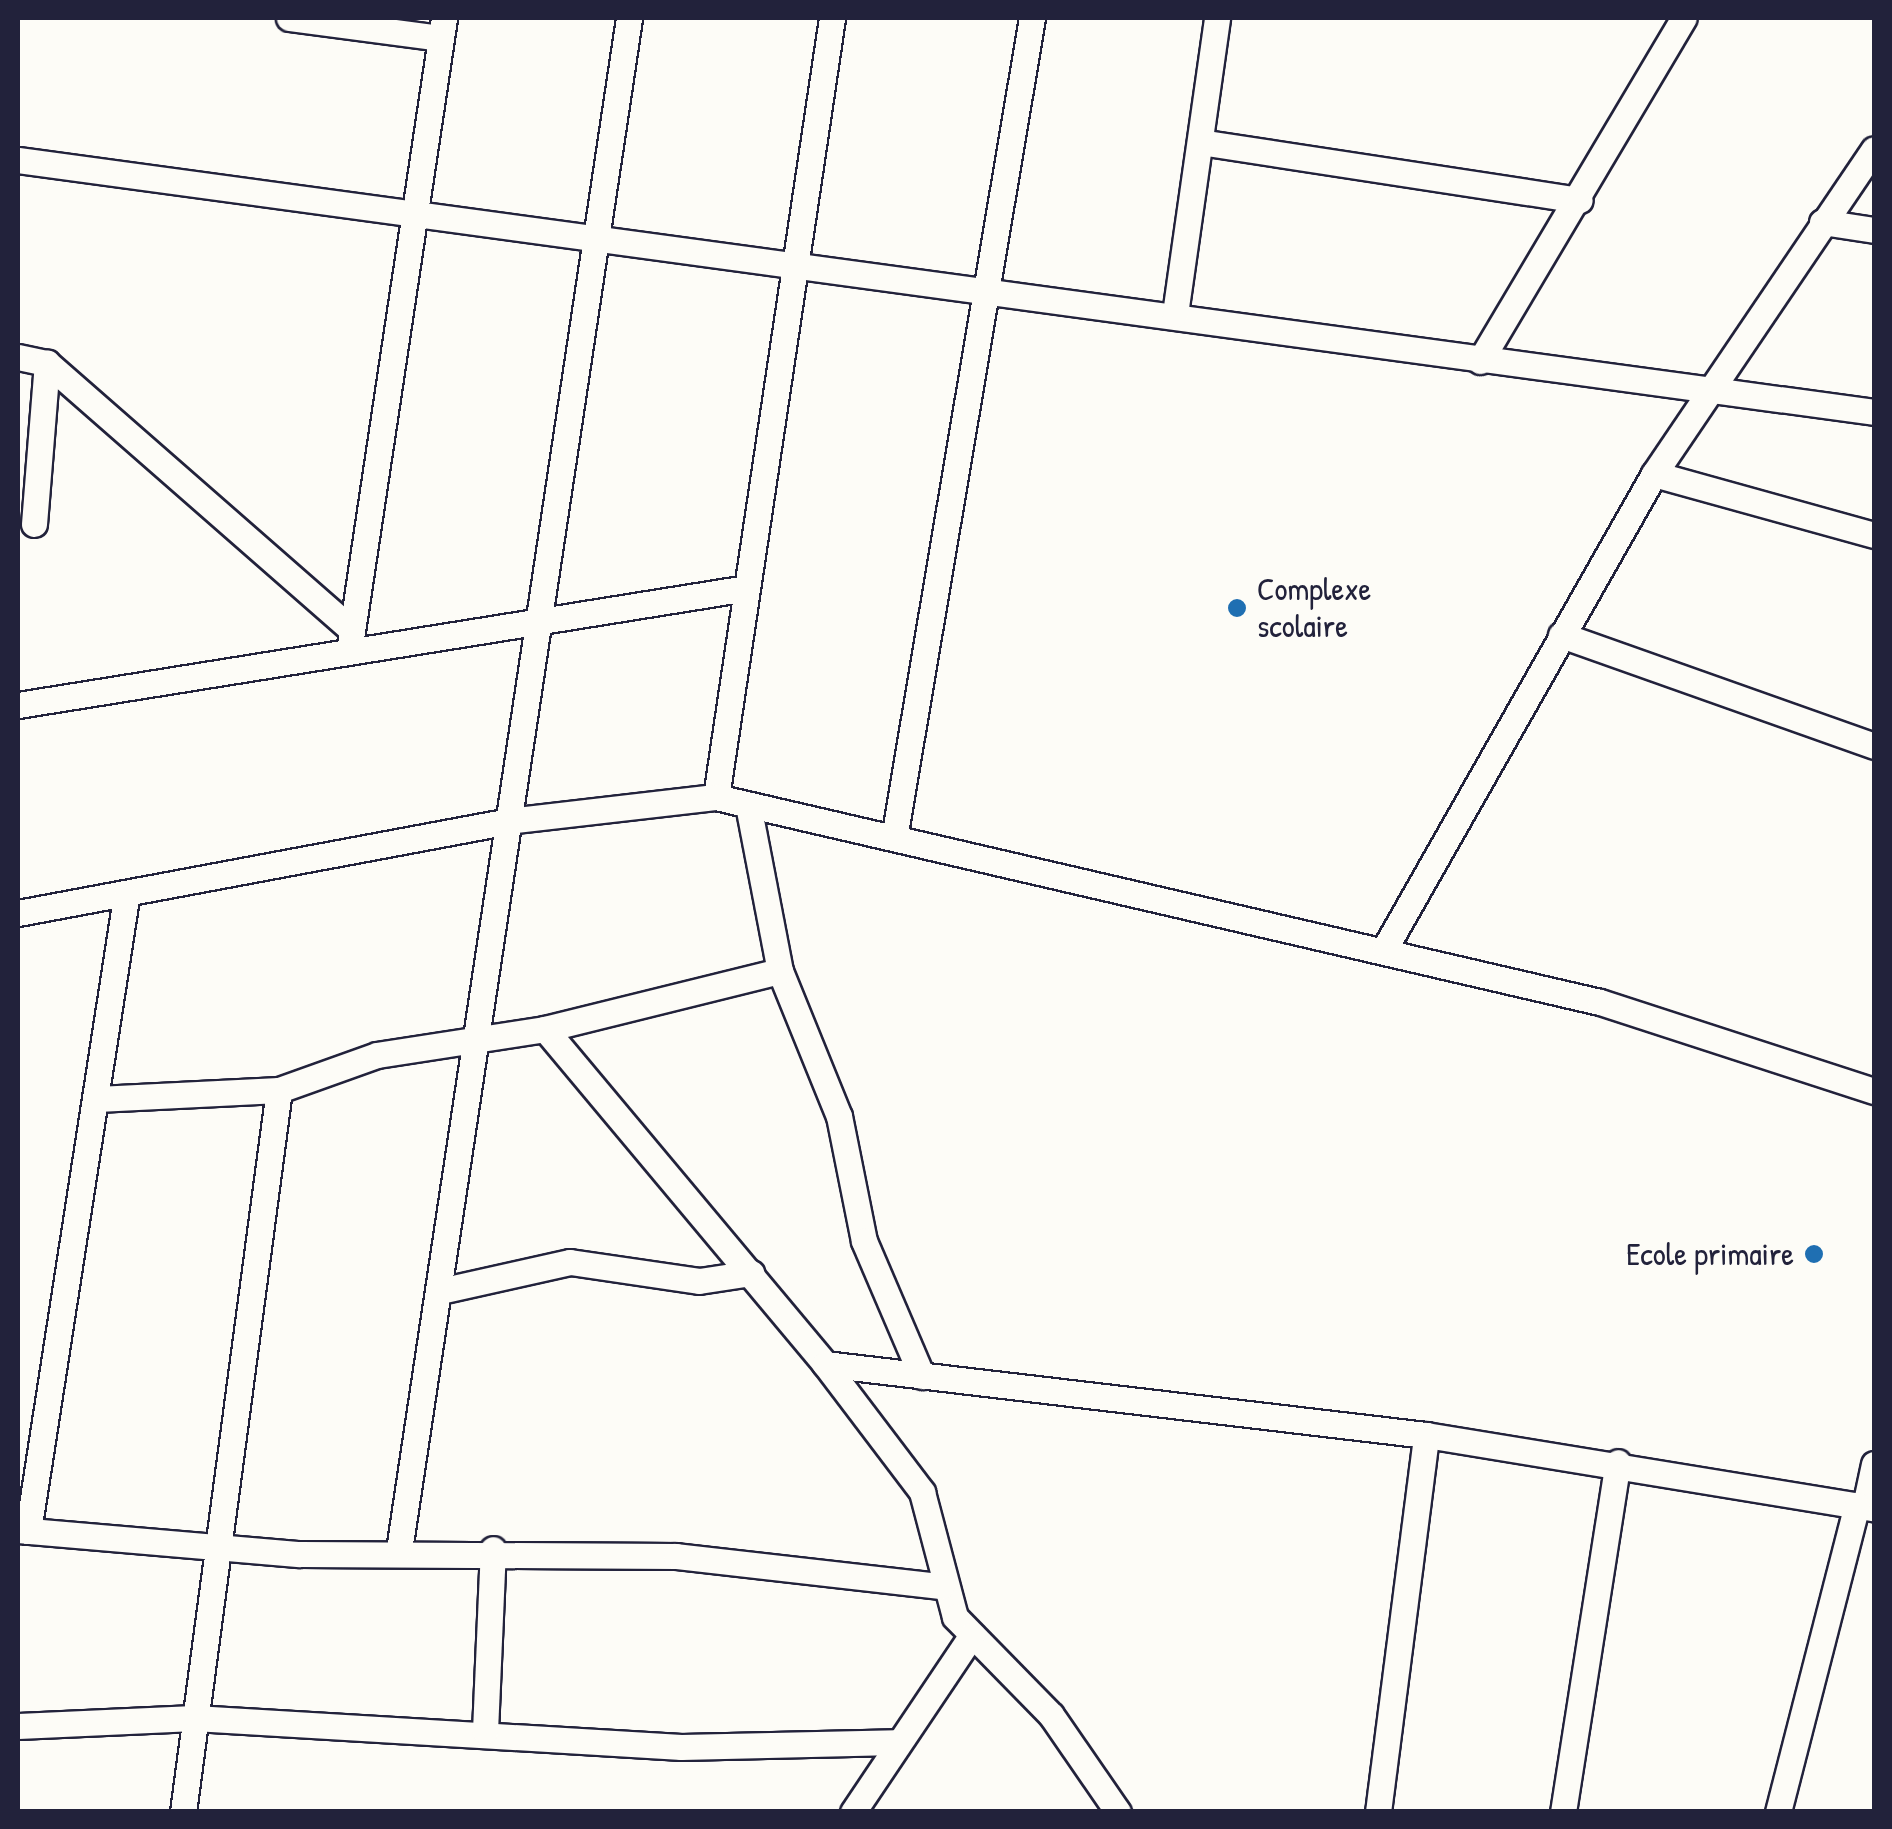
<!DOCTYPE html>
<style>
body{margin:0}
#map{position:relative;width:1892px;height:1829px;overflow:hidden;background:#fdfcf7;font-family:"Patrick Hand",sans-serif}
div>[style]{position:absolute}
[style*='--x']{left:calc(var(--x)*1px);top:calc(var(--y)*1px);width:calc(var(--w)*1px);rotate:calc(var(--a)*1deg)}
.roads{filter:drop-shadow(2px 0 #22223b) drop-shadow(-2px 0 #22223b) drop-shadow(0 2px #22223b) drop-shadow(0 -2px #22223b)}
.minor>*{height:25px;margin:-12.5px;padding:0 12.5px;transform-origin:12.5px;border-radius:12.5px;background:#fdfcf7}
.dots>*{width:28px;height:28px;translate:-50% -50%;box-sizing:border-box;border:5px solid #fdfcf7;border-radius:50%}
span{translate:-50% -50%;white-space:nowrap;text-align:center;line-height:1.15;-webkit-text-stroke:8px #fdfcf7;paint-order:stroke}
.poi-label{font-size:32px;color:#22223b}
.left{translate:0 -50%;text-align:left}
.right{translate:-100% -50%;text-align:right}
.frame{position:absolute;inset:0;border:20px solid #22223b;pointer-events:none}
</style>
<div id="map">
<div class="roads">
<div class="minor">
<i style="--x:289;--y:18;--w:153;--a:7.5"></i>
<i style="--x:1200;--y:142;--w:384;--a:8.7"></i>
<i style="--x:18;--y:160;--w:1873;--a:7.73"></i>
<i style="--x:1822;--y:222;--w:53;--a:8.7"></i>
<i style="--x:1175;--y:314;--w:299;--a:-81.9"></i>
<i style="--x:18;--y:357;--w:30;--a:12"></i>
<i style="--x:47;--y:363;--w:405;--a:41.2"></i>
<i style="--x:1480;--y:361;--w:399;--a:-59.3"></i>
<i style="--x:1654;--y:474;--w:228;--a:15.5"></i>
<i style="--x:34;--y:524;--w:162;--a:-85.4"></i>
<i style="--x:1561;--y:635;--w:332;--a:19.5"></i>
<i style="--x:349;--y:651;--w:640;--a:-81.46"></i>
<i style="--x:18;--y:705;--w:738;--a:-9.12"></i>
<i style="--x:716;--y:797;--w:788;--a:-81.53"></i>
<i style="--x:748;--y:805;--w:169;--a:79.1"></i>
<i style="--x:780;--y:971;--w:157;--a:67.9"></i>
<i style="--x:839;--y:1116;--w:127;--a:78.7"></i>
<i style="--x:864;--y:1241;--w:147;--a:66.8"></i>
<i style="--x:894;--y:838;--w:832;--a:-80.45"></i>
<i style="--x:18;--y:913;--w:499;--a:-10.6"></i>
<i style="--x:508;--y:821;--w:209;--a:-6.6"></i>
<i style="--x:716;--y:797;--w:907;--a:13.06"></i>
<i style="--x:1600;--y:1002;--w:288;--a:18"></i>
<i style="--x:1385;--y:948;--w:545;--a:-60.42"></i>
<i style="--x:1654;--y:474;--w:392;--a:-55.9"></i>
<i style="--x:545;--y:1029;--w:437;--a:50.1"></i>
<i style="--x:825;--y:1364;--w:605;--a:6.74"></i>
<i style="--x:1426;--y:1435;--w:454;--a:9.3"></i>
<i style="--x:97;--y:1099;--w:182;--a:-2.8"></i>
<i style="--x:279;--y:1090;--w:104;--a:-19.7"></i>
<i style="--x:377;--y:1055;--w:170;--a:-8.8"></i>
<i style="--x:545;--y:1029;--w:242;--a:-13.9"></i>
<i style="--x:440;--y:1291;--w:133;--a:-12.6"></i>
<i style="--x:570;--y:1262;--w:130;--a:8.4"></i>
<i style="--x:699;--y:1281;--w:53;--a:-8.7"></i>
<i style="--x:825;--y:1364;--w:161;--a:52.8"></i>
<i style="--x:922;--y:1492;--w:129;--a:75.2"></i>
<i style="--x:955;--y:1617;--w:137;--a:45.6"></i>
<i style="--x:1051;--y:1715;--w:118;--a:55.4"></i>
<i style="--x:1865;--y:1506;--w:43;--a:-77.9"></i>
<i style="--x:18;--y:1530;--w:283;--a:4.9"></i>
<i style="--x:300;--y:1554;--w:376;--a:0.3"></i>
<i style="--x:676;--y:1556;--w:267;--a:6.5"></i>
<i style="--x:28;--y:1531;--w:641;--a:-81.2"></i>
<i style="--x:399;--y:1550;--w:1549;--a:-81.46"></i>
<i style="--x:18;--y:1726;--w:176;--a:-2.6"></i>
<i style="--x:194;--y:1718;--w:488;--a:3.4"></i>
<i style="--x:681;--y:1747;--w:215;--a:-1.3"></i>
<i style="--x:485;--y:1731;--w:182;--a:-87.5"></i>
<i style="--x:183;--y:1812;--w:728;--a:-82.43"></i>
<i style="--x:853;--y:1812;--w:213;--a:-56.1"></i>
<i style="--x:1378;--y:1812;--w:380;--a:-82.7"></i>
<i style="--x:1563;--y:1812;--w:354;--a:-81.1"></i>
<i style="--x:1778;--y:1812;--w:317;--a:-75.6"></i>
</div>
</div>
<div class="dots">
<i style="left:1237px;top:608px;background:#1f6fb2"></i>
<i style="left:1814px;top:1254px;background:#1f6fb2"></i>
</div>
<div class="poi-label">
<span class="left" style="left:1257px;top:608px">Complexe<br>scolaire</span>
<span class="right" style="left:1794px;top:1254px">Ecole primaire</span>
</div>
<div class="frame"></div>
</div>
